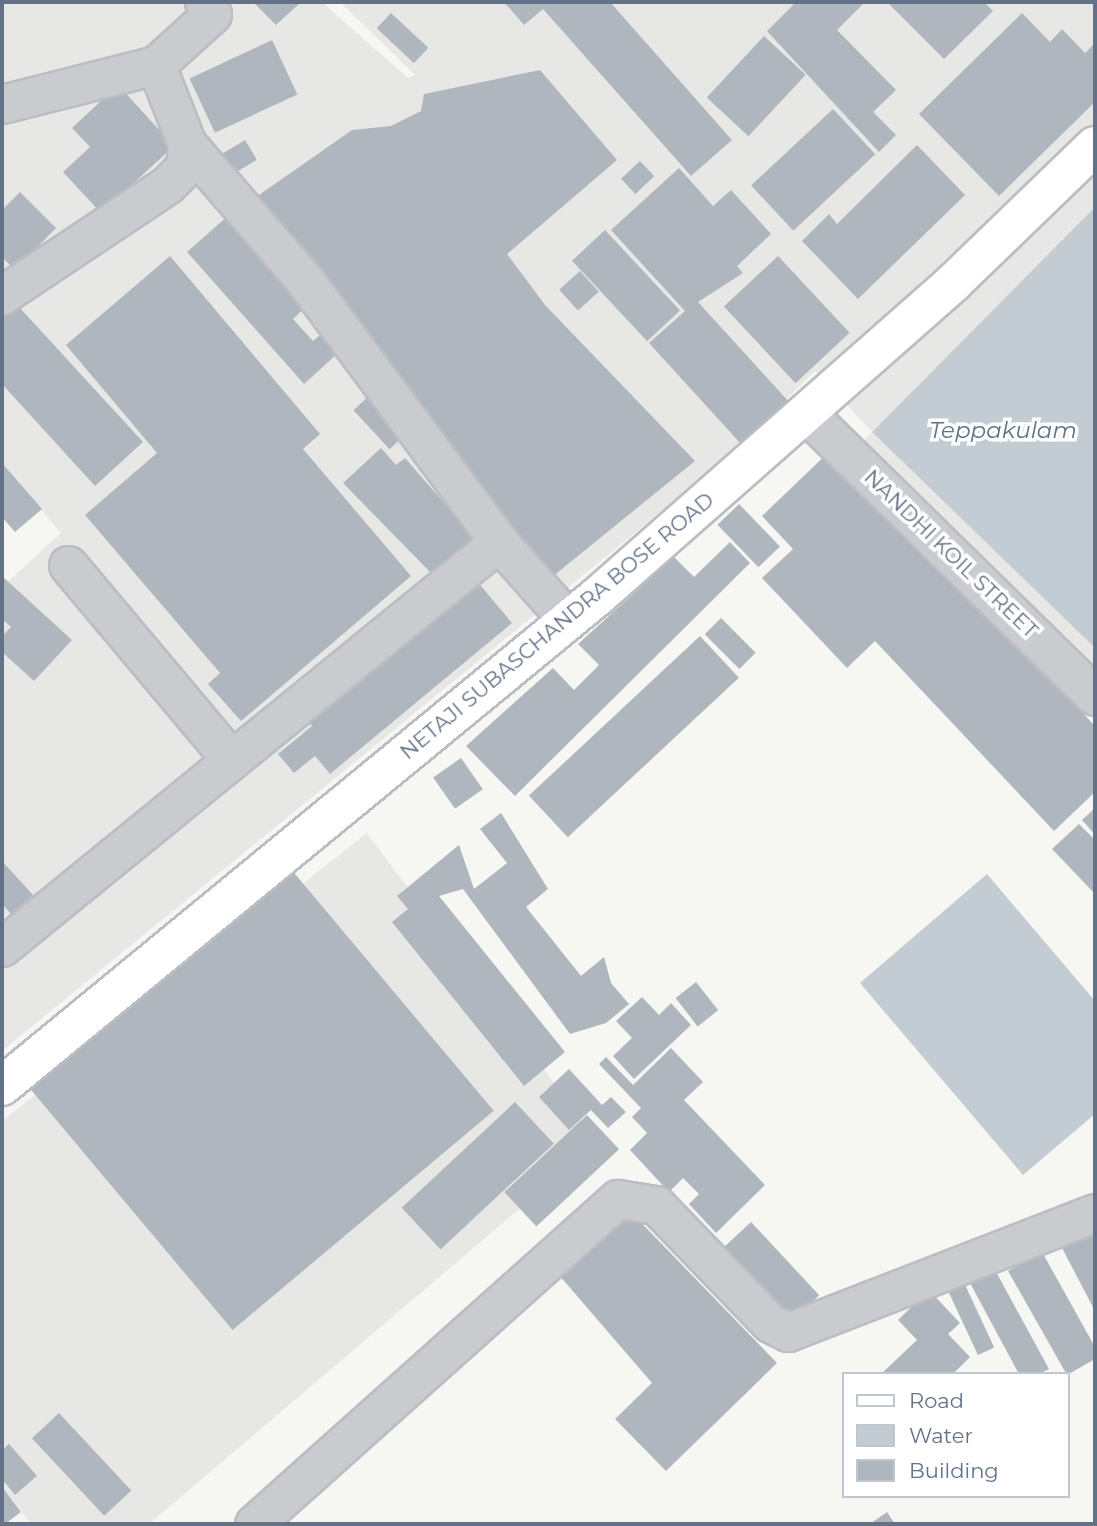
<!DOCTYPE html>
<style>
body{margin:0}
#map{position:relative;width:1097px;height:1526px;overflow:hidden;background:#f6f7f3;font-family:Montserrat,sans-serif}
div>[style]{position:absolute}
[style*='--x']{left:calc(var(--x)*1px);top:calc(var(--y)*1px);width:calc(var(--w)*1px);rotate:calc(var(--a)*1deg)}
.built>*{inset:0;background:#e7e8e6}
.water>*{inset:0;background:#c4ccd3}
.building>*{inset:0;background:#b0b6be;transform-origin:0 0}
.roads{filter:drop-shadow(2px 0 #babec4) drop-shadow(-2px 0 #babec4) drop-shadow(0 2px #babec4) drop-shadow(0 -2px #babec4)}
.minor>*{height:37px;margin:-18.5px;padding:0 18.5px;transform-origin:18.5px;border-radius:18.5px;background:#c9cbcf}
.tertiary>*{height:38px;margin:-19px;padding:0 19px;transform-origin:19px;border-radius:19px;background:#c9cbcf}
.secondary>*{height:38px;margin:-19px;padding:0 19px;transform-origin:19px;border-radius:19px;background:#fff}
span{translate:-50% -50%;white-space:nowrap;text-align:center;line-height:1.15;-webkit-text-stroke:7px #fff;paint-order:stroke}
.street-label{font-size:21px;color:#637287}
.water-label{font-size:23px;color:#5f7483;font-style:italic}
.frame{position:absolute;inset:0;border:4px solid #637287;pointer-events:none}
.legend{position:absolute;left:842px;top:1372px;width:228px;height:126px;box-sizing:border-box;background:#fff;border:2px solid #c1c7cf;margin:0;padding:9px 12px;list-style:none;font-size:21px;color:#637287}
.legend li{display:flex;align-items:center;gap:14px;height:35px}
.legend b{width:35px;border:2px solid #c1c7cf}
</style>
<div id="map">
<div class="built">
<i style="clip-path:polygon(2px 2px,322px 2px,408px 78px,415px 75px,340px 2px,1095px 2px,1095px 207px,872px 432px,1095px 648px,1095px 720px,839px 465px,872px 432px,815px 371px,725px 459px,2px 1051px,2px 587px,61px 533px,2px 463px)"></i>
<i style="clip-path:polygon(367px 833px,598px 1142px,149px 1524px,31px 1524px,2px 1487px,2px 1121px)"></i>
</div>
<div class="water">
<i style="clip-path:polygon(1095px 207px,1095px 648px,872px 432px)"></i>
<i style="clip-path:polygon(987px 874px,1095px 1001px,1095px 1114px,1023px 1175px,860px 983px)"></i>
</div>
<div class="building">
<i style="clip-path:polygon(253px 2px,301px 2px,276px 25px)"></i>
<i style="clip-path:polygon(504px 2px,610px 2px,732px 140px,691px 176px,543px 9px,524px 25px)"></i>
<i style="clip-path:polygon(796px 2px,865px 2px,837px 30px,896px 90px,873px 112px,896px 135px,879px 152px,767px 31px)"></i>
<i style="clip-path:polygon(887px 2px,984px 2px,993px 11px,944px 59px)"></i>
<i style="left:391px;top:13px;width:51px;height:21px;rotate:43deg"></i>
<i style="clip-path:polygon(1022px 13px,1050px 42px,1062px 29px,1085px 53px,1095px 43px,1095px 102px,999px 196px,919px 114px)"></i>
<i style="left:764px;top:36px;width:57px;height:84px;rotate:43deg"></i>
<i style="left:272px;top:40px;width:60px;height:91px;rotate:65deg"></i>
<i style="clip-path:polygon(540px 70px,617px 160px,507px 254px,545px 305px,695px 461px,547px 581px,246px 204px,352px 130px,391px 126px,421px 111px,424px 94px)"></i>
<i style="clip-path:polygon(118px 85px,174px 146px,101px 213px,63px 172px,90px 147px,72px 128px)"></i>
<i style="left:833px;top:109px;width:62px;height:112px;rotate:47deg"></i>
<i style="left:245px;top:140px;width:23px;height:32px;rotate:59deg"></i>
<i style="clip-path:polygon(917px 145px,965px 195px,858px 299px,802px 241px,829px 214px,837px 224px)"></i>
<i style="left:640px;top:161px;width:21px;height:26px;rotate:47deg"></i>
<i style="clip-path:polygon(679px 168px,713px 206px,731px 190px,771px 234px,737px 266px,743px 273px,698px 302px,789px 402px,742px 445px,649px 343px,685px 311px,611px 230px)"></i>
<i style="clip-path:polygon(20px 192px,56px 228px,15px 270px,2px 257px,2px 210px)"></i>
<i style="clip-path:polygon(230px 214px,310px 303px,293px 319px,313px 341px,321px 334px,338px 353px,304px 384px,187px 252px)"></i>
<i style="left:605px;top:230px;width:110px;height:45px;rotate:47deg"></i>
<i style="clip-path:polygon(170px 256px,320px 434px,303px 449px,411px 576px,241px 721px,208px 684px,220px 673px,85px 515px,157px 453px,66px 345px)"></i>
<i style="left:778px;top:256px;width:105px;height:74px;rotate:47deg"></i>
<i style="left:580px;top:271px;width:28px;height:28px;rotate:48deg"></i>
<i style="clip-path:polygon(9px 296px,143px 442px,95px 486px,2px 384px,2px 303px)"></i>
<i style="left:371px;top:394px;width:53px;height:24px;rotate:47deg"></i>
<i style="clip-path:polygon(381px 448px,396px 465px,405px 458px,474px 537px,432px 574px,343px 483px)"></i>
<i style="clip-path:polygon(833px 448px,1095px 726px,1095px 792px,1054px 831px,875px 641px,847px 668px,762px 578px,793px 549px,762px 516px)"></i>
<i style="clip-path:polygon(2px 463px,42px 509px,15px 532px,2px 517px)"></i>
<i style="left:739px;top:504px;width:59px;height:30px;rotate:46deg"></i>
<i style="clip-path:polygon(730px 542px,750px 563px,515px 796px,466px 746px,553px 668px,574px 690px,599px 665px,578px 644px,674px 557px,694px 577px)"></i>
<i style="clip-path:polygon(470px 573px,512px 623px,330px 774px,315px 756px,294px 773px,278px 754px,312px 726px,301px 713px)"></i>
<i style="clip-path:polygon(2px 576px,72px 640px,34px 681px,2px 652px,2px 636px,11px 627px,2px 619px)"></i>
<i style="left:721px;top:618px;width:49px;height:23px;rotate:45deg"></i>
<i style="left:700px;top:636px;width:57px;height:234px;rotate:47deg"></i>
<i style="left:461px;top:758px;width:38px;height:34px;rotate:55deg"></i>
<i style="clip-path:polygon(1095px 808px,1095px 835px,1082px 820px)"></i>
<i style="clip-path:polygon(501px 813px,548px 889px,526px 907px,581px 976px,604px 957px,611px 983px,629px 1004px,606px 1023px,570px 1034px,463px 889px,439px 896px,565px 1052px,524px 1086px,392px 922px,408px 909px,397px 896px,459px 845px,474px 889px,507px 863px,480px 829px)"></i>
<i style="clip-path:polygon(1079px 824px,1095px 840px,1095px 894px,1052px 849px)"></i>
<i style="clip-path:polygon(2px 861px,33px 895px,11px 914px,2px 904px)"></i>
<i style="left:290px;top:868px;width:317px;height:341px;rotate:50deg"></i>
<i style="left:696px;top:982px;width:36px;height:26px;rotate:52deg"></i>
<i style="clip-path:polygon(642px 997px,659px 1015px,671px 1003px,691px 1025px,634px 1079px,613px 1056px,632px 1038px,616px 1021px)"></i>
<i style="clip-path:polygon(671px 1048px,703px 1082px,684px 1100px,765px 1185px,716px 1233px,689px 1204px,699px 1194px,683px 1178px,669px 1192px,630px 1150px,647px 1133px,632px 1117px,641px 1108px,599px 1064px,606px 1057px,633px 1085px)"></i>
<i style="clip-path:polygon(569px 1069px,602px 1105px,611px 1097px,626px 1112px,608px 1128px,591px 1110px,569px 1130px,539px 1097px)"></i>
<i style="left:515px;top:1102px;width:57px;height:155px;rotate:47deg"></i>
<i style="left:587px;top:1115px;width:47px;height:113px;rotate:47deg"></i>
<i style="clip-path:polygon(627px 1208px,777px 1363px,666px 1471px,615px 1419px,652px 1383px,559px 1275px)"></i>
<i style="left:751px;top:1222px;width:100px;height:36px;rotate:47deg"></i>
<i style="clip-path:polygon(1095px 1232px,1095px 1311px,1061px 1246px)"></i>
<i style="clip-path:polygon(1042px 1252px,1095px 1347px,1095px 1359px,1067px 1375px,1008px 1271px)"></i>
<i style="clip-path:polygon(995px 1270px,1049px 1369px,1039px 1374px,1019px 1374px,970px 1283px)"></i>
<i style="left:960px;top:1274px;width:81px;height:18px;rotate:65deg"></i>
<i style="clip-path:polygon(929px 1290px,960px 1323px,948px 1334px,970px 1357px,953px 1374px,881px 1374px,917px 1340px,898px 1320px)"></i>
<i style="left:59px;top:1413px;width:106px;height:37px;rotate:47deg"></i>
<i style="clip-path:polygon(9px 1444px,37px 1476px,15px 1495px,2px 1479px,2px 1450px)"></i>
<i style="clip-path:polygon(2px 1487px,21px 1512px,5px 1524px,2px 1524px)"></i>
<i style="clip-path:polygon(887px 1512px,895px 1524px,870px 1524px)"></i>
</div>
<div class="roads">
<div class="minor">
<i style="--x:204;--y:2;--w:14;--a:56"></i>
<i style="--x:212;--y:14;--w:76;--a:137.7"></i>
<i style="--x:156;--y:65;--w:85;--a:68.6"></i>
<i style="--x:187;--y:144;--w:182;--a:49.2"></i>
<i style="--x:306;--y:282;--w:324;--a:53.4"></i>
<i style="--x:2;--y:104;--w:159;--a:-14.2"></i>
<i style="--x:2;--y:295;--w:198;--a:-33.7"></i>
<i style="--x:167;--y:185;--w:25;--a:-45"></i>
<i style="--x:185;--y:167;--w:23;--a:-85"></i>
<i style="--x:68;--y:565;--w:253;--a:50"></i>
<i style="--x:2;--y:947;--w:641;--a:-39.18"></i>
<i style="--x:499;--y:542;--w:104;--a:48.5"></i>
<i style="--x:254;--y:1524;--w:488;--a:-41.8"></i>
<i style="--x:618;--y:1199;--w:38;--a:9"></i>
<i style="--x:656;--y:1205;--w:164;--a:46"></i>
<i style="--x:770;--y:1323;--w:20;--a:27"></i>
<i style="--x:788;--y:1332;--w:329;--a:-21.2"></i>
</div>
<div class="tertiary">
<i style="--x:806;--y:413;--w:404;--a:44.4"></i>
</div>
<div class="secondary">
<i style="--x:2;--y:1086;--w:772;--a:-39.43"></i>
<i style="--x:598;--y:596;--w:473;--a:-41.4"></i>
<i style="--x:953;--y:283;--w:197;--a:-44"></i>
</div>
</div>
<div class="street-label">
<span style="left:951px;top:554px;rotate:44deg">NANDHI KOIL STREET</span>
<span style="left:557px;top:626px;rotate:-40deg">NETAJI SUBASCHANDRA BOSE ROAD</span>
</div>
<div class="water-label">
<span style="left:1003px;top:430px">Teppakulam</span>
</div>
<div class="frame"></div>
<ul class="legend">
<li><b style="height:9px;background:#fff"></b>Road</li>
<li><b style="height:19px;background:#c4ccd3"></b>Water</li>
<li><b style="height:19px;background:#b0b6be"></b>Building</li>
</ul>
</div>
